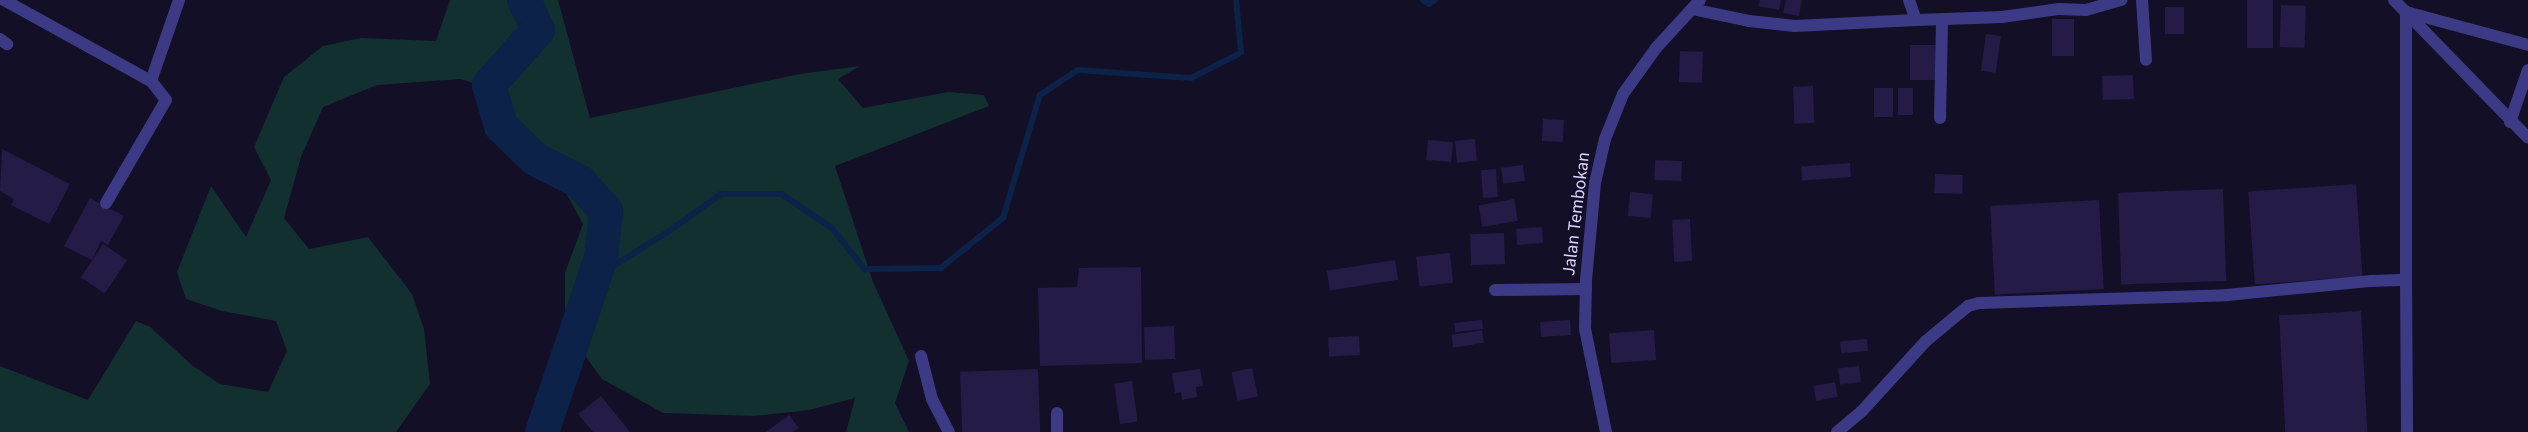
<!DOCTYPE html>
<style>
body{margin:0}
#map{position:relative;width:2528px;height:432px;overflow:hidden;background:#130f26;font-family:"Source Sans 3",sans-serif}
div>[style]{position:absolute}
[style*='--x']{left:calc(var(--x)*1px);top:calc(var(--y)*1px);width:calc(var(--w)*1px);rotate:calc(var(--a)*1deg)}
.green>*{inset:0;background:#12302f}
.stream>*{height:5.5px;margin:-2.75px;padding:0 2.75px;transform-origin:2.75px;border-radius:2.75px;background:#0c2248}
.river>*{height:34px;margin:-17px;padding:0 17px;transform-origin:17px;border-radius:17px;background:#0c2248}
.building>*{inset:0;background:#241b47;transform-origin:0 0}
.minor>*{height:12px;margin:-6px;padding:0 6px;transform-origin:6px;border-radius:6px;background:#3d3a85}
span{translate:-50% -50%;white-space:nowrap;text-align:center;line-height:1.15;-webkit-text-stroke:4px #130f26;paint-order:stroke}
.street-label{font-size:18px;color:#d9d4ff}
</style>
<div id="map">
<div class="green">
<i style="clip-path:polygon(450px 0,558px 0,590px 118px,800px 74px,860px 66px,838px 79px,863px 108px,948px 92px,984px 95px,989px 106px,835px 166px,873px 282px,909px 361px,895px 403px,909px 432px,846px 432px,855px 398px,809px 410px,754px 416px,663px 413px,602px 379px,565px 328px,565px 273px,583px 224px,565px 191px,518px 162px,500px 116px,499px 90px,460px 79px,377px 85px,323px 107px,301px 157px,284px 218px,309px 249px,368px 237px,412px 294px,424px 329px,430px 384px,396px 432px,0 432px,0 366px,88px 400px,136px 321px,150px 327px,193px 366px,220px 384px,268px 392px,287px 351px,276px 321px,222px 311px,186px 299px,177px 272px,211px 186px,246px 237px,271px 180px,254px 147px,284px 77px,323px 46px,361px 38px,436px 41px)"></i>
</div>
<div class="stream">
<i style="--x:1423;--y:0;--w:7;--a:34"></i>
<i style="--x:1429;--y:4;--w:7;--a:-34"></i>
<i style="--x:594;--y:278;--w:87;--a:-31.9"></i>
<i style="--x:668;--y:232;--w:65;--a:-35.6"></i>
<i style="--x:721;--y:194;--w:61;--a:0"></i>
<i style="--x:782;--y:194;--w:60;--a:34.2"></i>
<i style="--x:832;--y:228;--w:53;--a:51.2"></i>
<i style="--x:865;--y:269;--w:76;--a:-0.8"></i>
<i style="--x:941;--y:268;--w:80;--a:-38.9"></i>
<i style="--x:1003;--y:218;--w:128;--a:-73.3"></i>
<i style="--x:1040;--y:95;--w:45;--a:-33.3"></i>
<i style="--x:1078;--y:70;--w:113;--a:4"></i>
<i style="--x:1191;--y:78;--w:56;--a:-26.6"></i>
<i style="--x:1241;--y:53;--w:53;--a:-95.4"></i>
</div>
<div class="river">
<i style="--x:524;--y:0;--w:33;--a:65"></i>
<i style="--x:538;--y:30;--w:74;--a:131.7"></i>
<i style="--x:489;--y:85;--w:43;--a:73.7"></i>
<i style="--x:501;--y:126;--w:47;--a:44.1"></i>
<i style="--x:535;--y:159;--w:51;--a:27.1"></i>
<i style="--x:580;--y:182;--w:39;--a:48"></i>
<i style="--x:606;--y:211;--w:47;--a:96.1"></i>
<i style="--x:601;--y:258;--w:184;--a:108.7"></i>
</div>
<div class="building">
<i style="clip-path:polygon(1760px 0,1781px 0,1779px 10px,1758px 6px)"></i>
<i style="clip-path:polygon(1786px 0,1802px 0,1799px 16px,1783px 13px)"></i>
<i style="left:2247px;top:0;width:26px;height:48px"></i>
<i style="left:2281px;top:5px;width:25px;height:42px;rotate:2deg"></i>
<i style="left:2165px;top:7px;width:19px;height:27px"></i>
<i style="left:2052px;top:19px;width:22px;height:37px"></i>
<i style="left:1986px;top:34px;width:15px;height:37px;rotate:8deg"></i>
<i style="left:1910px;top:45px;width:31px;height:35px"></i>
<i style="left:1680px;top:51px;width:23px;height:31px;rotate:2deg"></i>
<i style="left:2133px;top:75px;width:24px;height:31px;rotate:88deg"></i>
<i style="left:1813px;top:86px;width:37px;height:20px;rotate:88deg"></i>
<i style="left:1874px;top:88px;width:19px;height:29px"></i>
<i style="left:1898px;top:88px;width:15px;height:27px"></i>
<i style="left:1543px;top:119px;width:21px;height:22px;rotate:3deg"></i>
<i style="left:1475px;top:139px;width:22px;height:20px;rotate:85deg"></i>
<i style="left:1428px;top:140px;width:25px;height:20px;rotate:5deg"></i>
<i style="clip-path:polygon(2px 149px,70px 184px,49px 224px,11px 205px,14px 199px,0 191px)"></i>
<i style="left:1655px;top:160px;width:27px;height:20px;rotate:2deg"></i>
<i style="left:1850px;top:163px;width:14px;height:49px;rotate:86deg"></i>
<i style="left:1523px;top:165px;width:16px;height:22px;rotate:83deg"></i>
<i style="left:1496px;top:169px;width:28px;height:15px;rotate:86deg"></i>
<i style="left:1935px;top:174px;width:28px;height:19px;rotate:2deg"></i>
<i style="left:2356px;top:184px;width:93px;height:108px;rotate:86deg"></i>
<i style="left:2223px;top:189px;width:92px;height:105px;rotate:88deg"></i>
<i style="left:1630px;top:192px;width:23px;height:24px;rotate:5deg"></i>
<i style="clip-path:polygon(90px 198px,124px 216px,108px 245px,101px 241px,92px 260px,64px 246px)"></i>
<i style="left:1514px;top:199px;width:22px;height:36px;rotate:80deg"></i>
<i style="left:2099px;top:200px;width:89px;height:109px;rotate:87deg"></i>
<i style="left:1690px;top:219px;width:42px;height:18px;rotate:87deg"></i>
<i style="left:1542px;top:227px;width:16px;height:26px;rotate:86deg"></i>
<i style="left:1504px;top:233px;width:31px;height:34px;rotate:88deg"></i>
<i style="left:103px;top:244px;width:29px;height:40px;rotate:34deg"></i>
<i style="left:1450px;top:253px;width:30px;height:34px;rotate:84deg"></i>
<i style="left:1395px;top:260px;width:20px;height:69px;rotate:81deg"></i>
<i style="clip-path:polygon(1141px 267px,1142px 363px,1040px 366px,1038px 288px,1077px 287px,1079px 268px)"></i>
<i style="left:2361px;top:311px;width:121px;height:82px;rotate:87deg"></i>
<i style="left:1482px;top:320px;width:9px;height:28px;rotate:84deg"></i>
<i style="left:1570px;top:320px;width:15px;height:30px;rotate:86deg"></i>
<i style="left:1174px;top:326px;width:33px;height:30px;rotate:88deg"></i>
<i style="left:1482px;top:330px;width:13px;height:31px;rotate:81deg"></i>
<i style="left:1654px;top:330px;width:30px;height:45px;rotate:86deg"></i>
<i style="left:1359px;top:336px;width:19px;height:31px;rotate:87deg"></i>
<i style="left:1867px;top:339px;width:12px;height:27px;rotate:85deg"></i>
<i style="left:1859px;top:366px;width:16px;height:21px;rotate:83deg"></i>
<i style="left:1252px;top:368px;width:29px;height:21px;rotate:78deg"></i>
<i style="left:1038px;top:369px;width:63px;height:78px;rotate:88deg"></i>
<i style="clip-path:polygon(1200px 369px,1203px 386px,1196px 387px,1197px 397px,1182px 400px,1181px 392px,1175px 393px,1172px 373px)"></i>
<i style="left:1132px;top:381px;width:41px;height:18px;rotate:82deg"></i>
<i style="left:1835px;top:382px;width:15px;height:22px;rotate:79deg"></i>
<i style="clip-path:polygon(601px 396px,630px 432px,593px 432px,578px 414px)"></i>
<i style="clip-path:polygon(789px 415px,799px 428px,793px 432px,766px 432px)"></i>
</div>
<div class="minor">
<i style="--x:4;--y:0;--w:168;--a:28.9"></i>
<i style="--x:1909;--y:0;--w:21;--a:71"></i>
<i style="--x:1916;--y:20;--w:86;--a:-2"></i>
<i style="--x:2002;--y:17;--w:58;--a:-8"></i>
<i style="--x:2059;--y:9;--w:27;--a:2"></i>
<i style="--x:2086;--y:10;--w:37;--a:-16"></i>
<i style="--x:2142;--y:0;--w:60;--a:86.2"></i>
<i style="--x:2394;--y:0;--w:192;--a:45.8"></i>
<i style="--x:1692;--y:9;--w:58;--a:11.9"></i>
<i style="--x:1749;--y:21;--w:46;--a:6.2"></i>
<i style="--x:1795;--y:26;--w:121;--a:-2.8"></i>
<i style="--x:0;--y:39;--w:9;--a:36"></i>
<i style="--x:1940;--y:118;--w:99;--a:-88.8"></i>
<i style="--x:2510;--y:122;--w:55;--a:-70.9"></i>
<i style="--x:106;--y:203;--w:119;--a:-59.8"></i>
<i style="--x:166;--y:100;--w:24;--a:-128"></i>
<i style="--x:151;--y:81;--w:86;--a:-70.9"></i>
<i style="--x:2406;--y:280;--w:152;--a:89.6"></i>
<i style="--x:1495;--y:290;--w:91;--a:-0.6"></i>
<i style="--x:921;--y:356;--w:44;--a:75.7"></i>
<i style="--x:932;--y:399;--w:37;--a:63"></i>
<i style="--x:1057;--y:413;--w:19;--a:90"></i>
<i style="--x:1606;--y:432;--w:105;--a:-101.5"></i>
<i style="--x:1585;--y:329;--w:49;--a:-88.8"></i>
<i style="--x:1586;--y:280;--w:97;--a:-84.7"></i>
<i style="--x:1595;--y:183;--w:45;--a:-77.2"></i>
<i style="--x:1605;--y:139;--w:48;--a:-68.2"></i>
<i style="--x:1623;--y:94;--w:57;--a:-54.3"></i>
<i style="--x:1656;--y:48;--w:65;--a:-47.5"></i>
<i style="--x:1837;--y:432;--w:33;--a:-40"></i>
<i style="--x:1862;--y:411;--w:95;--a:-47.6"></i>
<i style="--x:1926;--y:341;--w:55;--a:-39.8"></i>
<i style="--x:1968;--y:306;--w:11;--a:-15"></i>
<i style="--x:1979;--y:303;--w:248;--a:-1.8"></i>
<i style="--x:2227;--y:295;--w:145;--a:-5.6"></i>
<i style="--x:2371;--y:281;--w:35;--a:-2"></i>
<i style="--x:2406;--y:280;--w:268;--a:-90"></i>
<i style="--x:2406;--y:12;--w:126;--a:15.1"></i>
</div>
<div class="street-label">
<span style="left:1577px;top:214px;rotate:-83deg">Jalan Tembokan</span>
</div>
</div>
